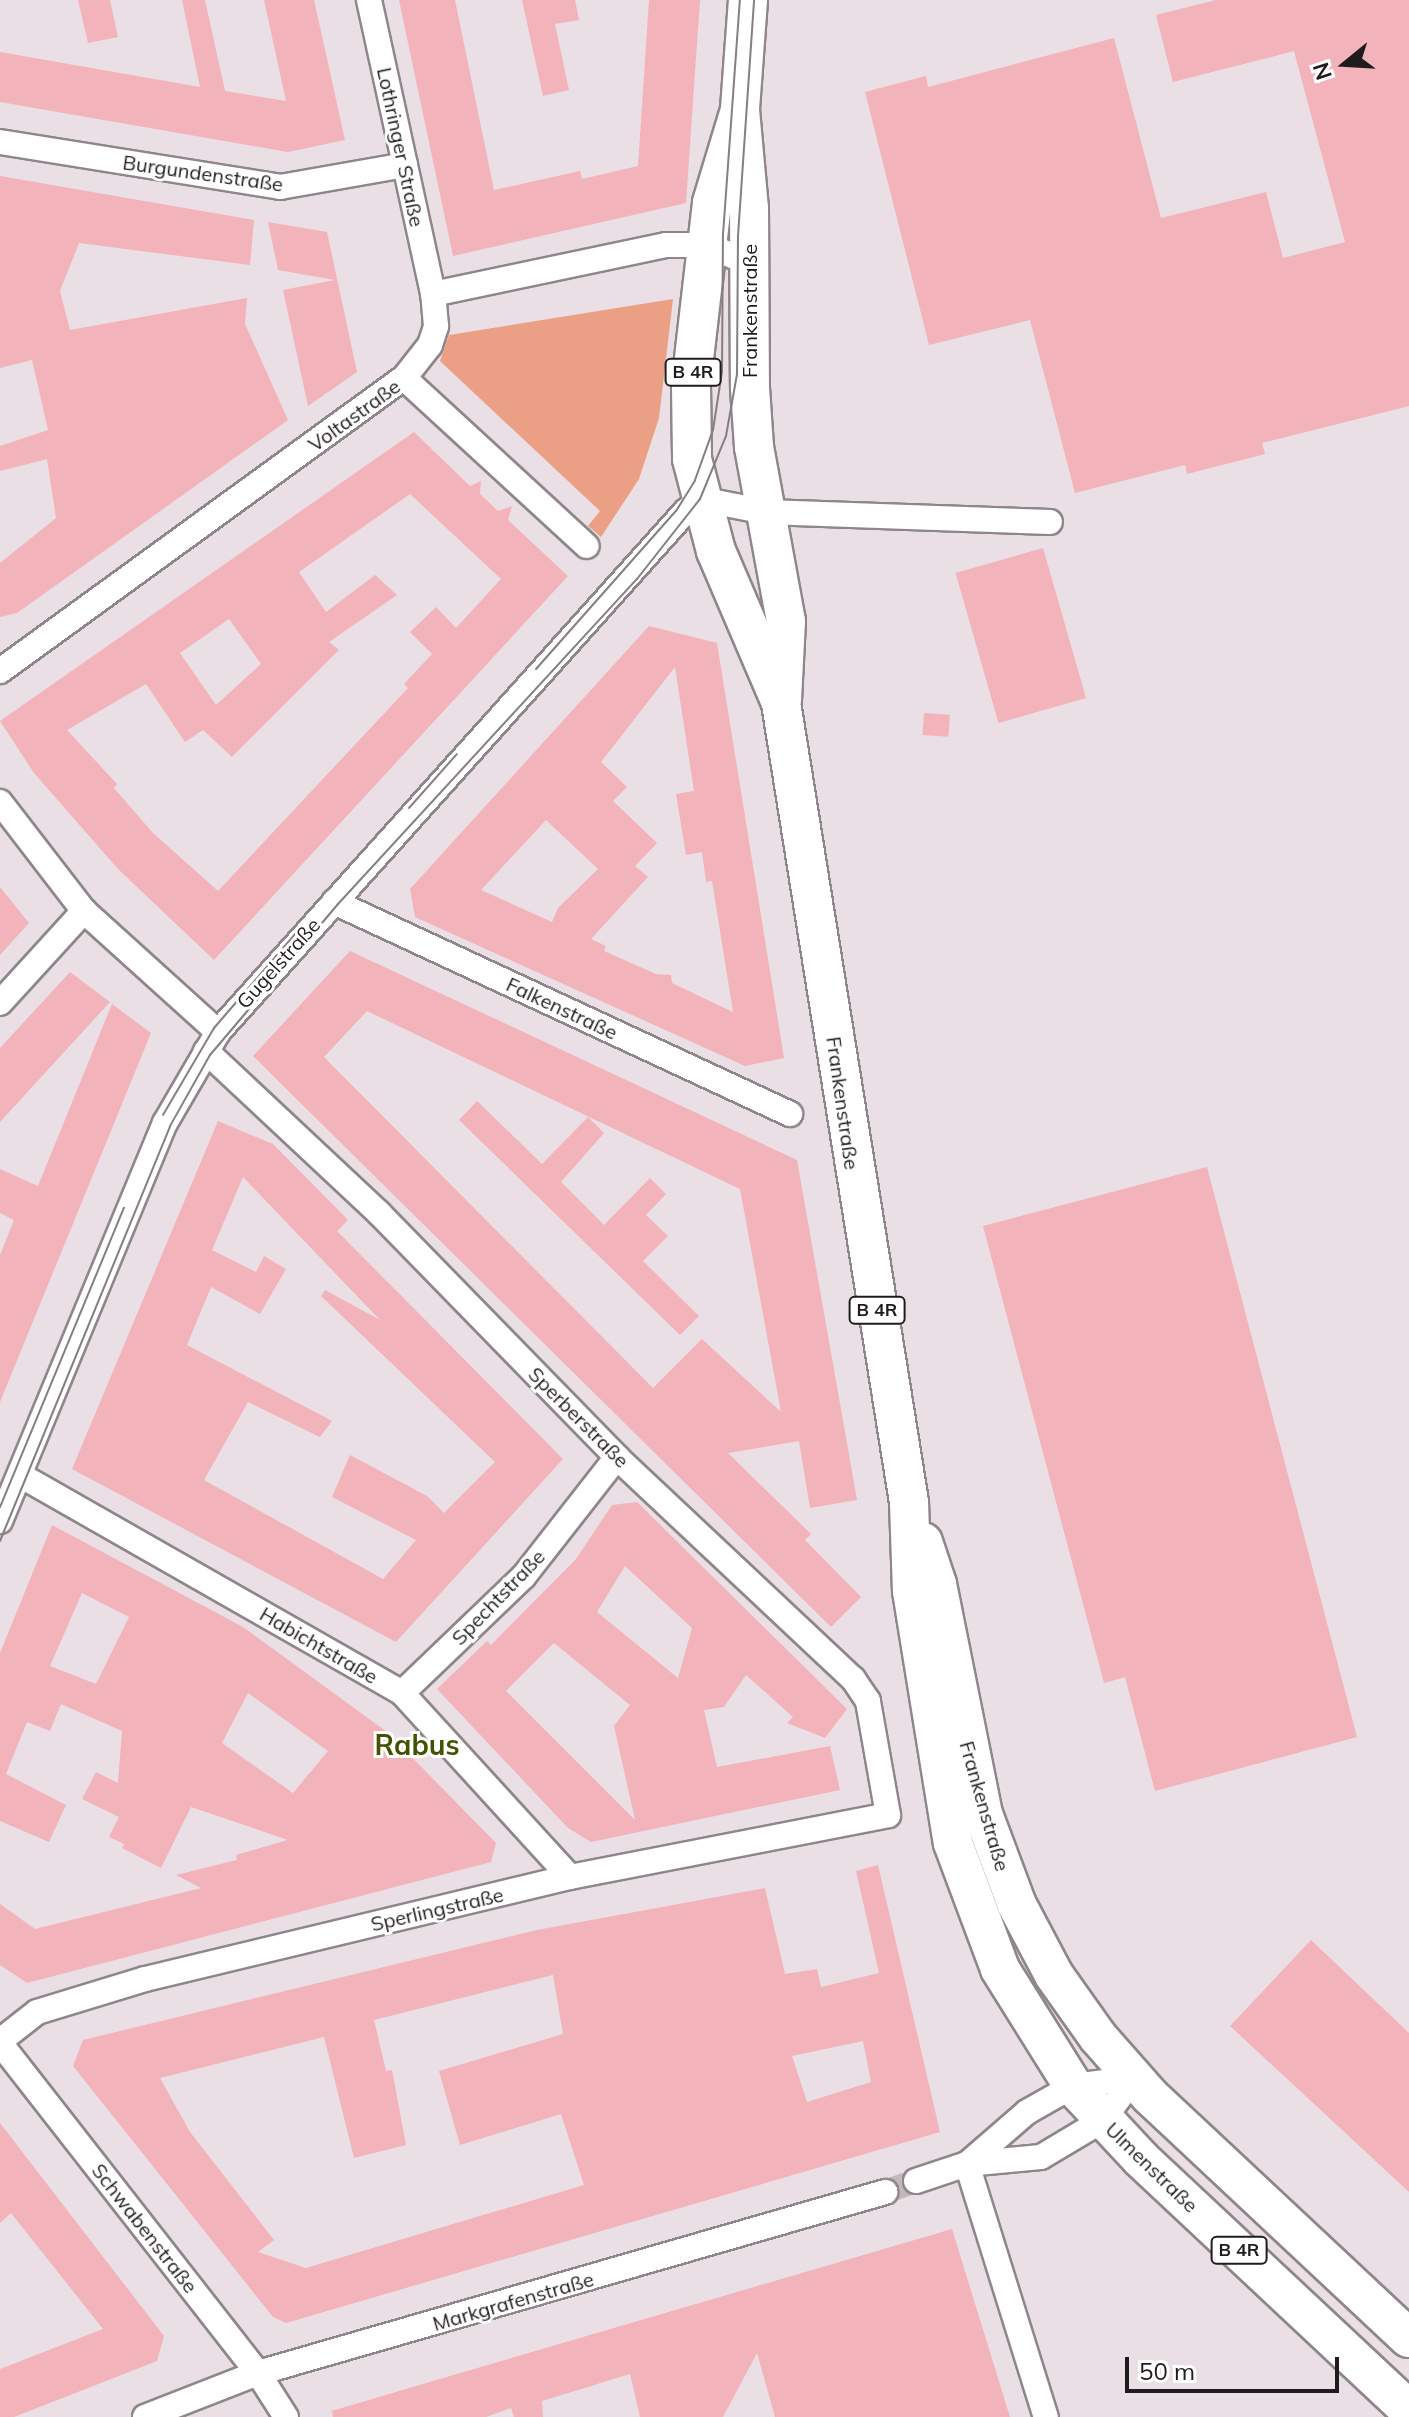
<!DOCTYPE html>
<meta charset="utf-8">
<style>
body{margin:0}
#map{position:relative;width:1409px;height:2417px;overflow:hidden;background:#e9dfe4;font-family:Mulish,sans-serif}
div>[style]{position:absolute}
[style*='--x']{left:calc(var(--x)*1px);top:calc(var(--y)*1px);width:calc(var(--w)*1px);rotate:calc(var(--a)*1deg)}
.green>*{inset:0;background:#eba086}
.building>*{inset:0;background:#f3b3ba;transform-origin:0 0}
.minor-tunnel>*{height:24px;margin-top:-12px;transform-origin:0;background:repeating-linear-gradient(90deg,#c1b8bc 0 24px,transparent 0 36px)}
.roads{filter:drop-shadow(2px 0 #8f868a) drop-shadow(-2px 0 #8f868a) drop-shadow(0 2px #8f868a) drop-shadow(0 -2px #8f868a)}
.minor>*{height:24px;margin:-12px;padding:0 12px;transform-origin:12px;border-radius:12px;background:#fff}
.primary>*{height:38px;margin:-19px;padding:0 19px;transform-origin:19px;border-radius:19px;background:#fff}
.tram>*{height:2px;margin:-1px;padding:0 1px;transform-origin:1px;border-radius:1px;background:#857e82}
span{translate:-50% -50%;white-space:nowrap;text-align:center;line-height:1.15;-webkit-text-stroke:6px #fff;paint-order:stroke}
.shield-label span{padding:2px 6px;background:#fff;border:2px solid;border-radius:6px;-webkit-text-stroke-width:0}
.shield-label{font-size:18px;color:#201c1e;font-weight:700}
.street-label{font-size:20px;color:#201c1e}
.district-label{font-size:28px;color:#425200;font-weight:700}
.north{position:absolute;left:1305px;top:24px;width:80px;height:80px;-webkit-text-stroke:6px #fff;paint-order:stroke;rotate:252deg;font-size:22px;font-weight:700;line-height:32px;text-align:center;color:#201c1e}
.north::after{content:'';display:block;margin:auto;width:28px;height:36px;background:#201c1e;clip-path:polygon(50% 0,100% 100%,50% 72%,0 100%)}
.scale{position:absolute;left:1125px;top:2357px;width:214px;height:36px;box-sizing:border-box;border:4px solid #201c1e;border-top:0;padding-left:10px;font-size:24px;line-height:28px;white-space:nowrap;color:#201c1e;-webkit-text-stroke:6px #fff;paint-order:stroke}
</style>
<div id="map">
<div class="green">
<i style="clip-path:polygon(673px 299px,659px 418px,639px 479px,601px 537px,588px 526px,600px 511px,440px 361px,449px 335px)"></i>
</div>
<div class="building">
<i style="clip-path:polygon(78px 0,110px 0,118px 37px,88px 43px)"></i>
<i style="clip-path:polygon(182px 0,205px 0,225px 91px,286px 101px,264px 0,314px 0,345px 140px,288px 152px,0 102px,0 52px,200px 87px)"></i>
<i style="clip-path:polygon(399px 0,455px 0,494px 190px,580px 171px,582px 179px,638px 166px,649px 0,700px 0,686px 203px,453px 256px)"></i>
<i style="clip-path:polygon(522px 0,575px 0,579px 20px,555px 24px,569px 90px,543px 96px)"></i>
<i style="clip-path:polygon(1216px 0,1409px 0,1409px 406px,1262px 443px,1265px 454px,1187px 474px,1185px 465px,1075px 493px,1030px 320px,929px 345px,865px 92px,926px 76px,928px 87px,1114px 38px,1161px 218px,1266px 192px,1283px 258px,1345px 242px,1294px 51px,1173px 82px,1156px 15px)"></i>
<i style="clip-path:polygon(0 176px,254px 220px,250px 265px,79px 243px,60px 291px,70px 330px,247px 298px,245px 324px,288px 420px,17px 613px,0 617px,0 563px,56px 518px,47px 459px,0 471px,0 446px,48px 430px,32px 360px,0 368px)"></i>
<i style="clip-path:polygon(268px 222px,327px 232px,357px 372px,308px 406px,283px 290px,335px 280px,278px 270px)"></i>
<i style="clip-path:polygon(evenodd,414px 432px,470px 486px,481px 481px,480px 494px,498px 511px,512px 506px,508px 520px,568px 576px,214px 960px,118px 869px,34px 773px,0 721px,414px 432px,410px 494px,501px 579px,456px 628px,436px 607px,410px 632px,432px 654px,404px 684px,408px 688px,218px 891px,153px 833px,114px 788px,117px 784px,67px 730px,146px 684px,185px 742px,203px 730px,232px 757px,339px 650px,329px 642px,397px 595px,375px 575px,326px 612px,299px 572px,410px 494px,414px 432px,229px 619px,261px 664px,216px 705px,180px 653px,229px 619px)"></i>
<i style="left:1043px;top:548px;width:156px;height:91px;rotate:74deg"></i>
<i style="clip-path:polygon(evenodd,649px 626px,717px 643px,784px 1058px,745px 1066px,415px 917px,410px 889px,649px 626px,675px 667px,694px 791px,676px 794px,686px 855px,702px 852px,706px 882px,712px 881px,733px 1012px,672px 983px,671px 975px,656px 974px,604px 951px,606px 946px,591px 939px,648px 877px,635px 866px,657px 843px,613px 801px,627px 787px,601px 762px,675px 667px,649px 626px,546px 820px,598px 869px,558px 908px,552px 922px,481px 890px,546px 820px)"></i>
<i style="left:924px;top:713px;width:26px;height:22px;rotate:4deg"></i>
<i style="clip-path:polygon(0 887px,29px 923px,0 955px)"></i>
<i style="clip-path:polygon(evenodd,350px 951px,797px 1160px,857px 1500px,810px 1508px,799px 1441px,728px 1453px,811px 1534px,805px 1540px,861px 1597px,831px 1627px,253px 1056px,350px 951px,367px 1011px,740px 1189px,781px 1412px,702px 1339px,653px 1388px,324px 1057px,367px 1011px)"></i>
<i style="clip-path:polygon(70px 972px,110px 1002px,0 1122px,0 1048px)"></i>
<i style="clip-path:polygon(112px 1004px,151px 1033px,0 1402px,0 1255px,14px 1220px,0 1213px,0 1169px,38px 1186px)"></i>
<i style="clip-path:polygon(477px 1101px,542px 1164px,588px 1117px,604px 1133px,561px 1182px,604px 1225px,650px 1178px,666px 1194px,646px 1215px,668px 1236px,643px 1261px,699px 1316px,680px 1335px,459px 1120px)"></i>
<i style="clip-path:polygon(evenodd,218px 1121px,273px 1144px,348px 1220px,337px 1231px,563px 1459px,396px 1642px,72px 1469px,218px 1121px,243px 1177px,380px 1320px,325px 1290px,321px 1296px,495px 1462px,444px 1513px,427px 1496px,350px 1455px,332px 1497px,416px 1540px,383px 1579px,204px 1480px,248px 1402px,320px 1437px,332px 1421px,187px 1345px,211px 1287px,260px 1314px,286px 1269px,264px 1256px,256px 1272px,212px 1250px,243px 1177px)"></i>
<i style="clip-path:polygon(1207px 1167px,1357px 1737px,1155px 1791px,1125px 1677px,1104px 1683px,983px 1226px)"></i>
<i style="clip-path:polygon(evenodd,637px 1502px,847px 1709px,825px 1738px,787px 1723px,793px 1717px,746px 1675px,724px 1707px,704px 1710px,717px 1767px,830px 1746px,840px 1790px,591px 1842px,568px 1828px,437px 1689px,487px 1641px,491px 1645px,576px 1559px,612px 1505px,637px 1502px,625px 1566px,692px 1628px,678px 1678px,597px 1612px,625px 1566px,637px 1502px,554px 1643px,630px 1705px,614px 1726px,635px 1820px,506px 1691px,554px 1643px)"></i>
<i style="clip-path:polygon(evenodd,52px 1525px,243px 1627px,387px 1732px,496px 1843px,491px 1862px,27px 1983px,0 1965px,0 1904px,35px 1929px,201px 1888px,176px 1875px,237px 1860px,236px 1855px,288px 1840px,191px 1807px,161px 1868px,122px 1848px,124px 1844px,109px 1837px,119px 1817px,82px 1799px,96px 1772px,118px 1783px,122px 1731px,61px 1704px,50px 1731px,27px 1722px,6px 1774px,66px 1805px,49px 1842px,0 1821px,0 1653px,52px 1525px,82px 1593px,129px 1617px,96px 1684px,50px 1666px,82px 1593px,52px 1525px,248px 1693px,328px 1751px,293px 1793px,222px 1743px,248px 1693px)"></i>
<i style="clip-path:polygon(evenodd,878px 1865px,940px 2132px,286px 2323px,273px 2317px,73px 2066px,83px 2040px,537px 1930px,765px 1888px,785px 1974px,817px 1969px,821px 1987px,879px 1973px,856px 1871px,878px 1865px,553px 1975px,563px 2034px,439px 2071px,460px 2145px,561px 2114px,584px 2185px,306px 2268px,258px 2252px,274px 2240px,190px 2132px,160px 2078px,324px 2037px,354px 2158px,406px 2145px,392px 2070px,386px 2071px,374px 2020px,553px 1975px,878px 1865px,863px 2041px,871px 2082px,807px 2102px,792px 2056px,863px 2041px)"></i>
<i style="clip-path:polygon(1311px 1940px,1409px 2033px,1409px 2192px,1230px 2026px)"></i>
<i style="clip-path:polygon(0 2123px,164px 2336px,157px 2361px,14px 2417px,0 2417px,0 2369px,103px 2329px,11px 2213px,0 2223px)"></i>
<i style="clip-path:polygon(952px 2229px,1010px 2417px,775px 2417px,757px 2353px,723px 2417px,640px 2417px,630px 2374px,542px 2401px,543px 2417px,514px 2417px,511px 2408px,486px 2417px,333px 2417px,332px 2411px,416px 2386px)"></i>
</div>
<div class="minor-tunnel">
<i style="--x:885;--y:2192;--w:33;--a:-20"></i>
</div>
<div class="roads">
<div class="minor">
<i style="--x:369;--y:0;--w:301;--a:77.7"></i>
<i style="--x:0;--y:142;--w:284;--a:9.1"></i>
<i style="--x:280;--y:187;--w:127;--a:-10"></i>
<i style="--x:404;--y:378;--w:248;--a:42.6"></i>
<i style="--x:0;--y:671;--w:499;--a:-36"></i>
<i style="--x:404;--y:378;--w:42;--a:-51.8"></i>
<i style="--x:430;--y:345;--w:20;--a:-72"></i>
<i style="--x:436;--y:326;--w:32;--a:-95"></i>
<i style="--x:433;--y:294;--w:238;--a:-11.9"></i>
<i style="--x:666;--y:245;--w:42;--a:0"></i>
<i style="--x:708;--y:245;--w:44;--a:24.2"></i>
<i style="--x:0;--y:802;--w:138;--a:52.4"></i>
<i style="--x:84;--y:911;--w:181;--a:42.1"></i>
<i style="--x:334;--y:902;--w:503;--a:24.93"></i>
<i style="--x:0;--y:1003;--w:125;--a:-47.6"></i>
<i style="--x:20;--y:1475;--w:440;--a:29.7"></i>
<i style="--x:402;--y:1693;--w:249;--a:47.6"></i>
<i style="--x:0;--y:1521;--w:431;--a:-67.5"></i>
<i style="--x:165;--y:1123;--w:105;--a:-59.8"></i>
<i style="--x:218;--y:1032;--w:699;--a:-48.07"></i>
<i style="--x:685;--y:512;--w:20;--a:-41"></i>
<i style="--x:700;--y:499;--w:67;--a:11.1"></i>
<i style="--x:766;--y:512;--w:284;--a:2"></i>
<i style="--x:402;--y:1693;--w:169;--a:-43.8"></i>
<i style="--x:524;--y:1576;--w:151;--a:-52"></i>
<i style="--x:0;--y:2041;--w:47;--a:-38.1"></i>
<i style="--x:37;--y:2012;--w:113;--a:-17"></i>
<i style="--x:145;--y:1979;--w:437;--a:-13.5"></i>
<i style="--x:570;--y:1877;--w:324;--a:-11"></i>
<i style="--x:888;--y:1815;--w:116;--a:-100"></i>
<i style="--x:868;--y:1701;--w:27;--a:-124"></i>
<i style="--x:853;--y:1679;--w:324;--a:-136.8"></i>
<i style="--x:617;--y:1457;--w:341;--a:-134.3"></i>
<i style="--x:379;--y:1213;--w:237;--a:-136.9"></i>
<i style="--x:0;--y:2043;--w:419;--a:52"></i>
<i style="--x:258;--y:2373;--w:52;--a:57.5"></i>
<i style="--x:967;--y:2164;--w:265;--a:72.7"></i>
<i style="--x:967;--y:2164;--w:79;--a:-40.9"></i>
<i style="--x:1027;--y:2112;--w:53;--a:-29.5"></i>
<i style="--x:1073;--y:2086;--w:62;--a:-7.5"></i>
<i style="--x:916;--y:2181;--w:54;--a:-18.4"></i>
<i style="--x:967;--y:2164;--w:74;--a:-5.4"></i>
<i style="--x:1041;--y:2157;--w:72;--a:-30.8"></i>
<i style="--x:1103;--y:2120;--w:52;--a:-53.6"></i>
<i style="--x:145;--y:2417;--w:121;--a:-21.3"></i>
<i style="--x:258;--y:2373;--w:653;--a:-16.1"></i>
</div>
<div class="primary">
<i style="--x:748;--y:0;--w:110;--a:94.2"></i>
<i style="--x:740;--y:110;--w:98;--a:84.8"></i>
<i style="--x:749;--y:208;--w:180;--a:89.7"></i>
<i style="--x:750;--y:388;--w:59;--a:86.1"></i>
<i style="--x:754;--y:447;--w:177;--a:79.6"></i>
<i style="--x:786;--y:621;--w:80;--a:92.9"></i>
<i style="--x:740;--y:110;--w:97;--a:106.8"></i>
<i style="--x:712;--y:203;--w:183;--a:96.6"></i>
<i style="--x:691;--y:385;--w:74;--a:89.2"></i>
<i style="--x:692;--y:459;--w:95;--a:75.4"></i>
<i style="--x:716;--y:551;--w:165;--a:66.8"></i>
<i style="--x:781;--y:703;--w:809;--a:80.9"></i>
<i style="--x:909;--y:1502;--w:89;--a:88.1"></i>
<i style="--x:912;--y:1591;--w:255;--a:80.8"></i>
<i style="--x:953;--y:1843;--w:134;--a:69.5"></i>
<i style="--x:1000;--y:1969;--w:138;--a:58"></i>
<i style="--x:1073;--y:2086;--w:100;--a:47"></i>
<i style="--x:1141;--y:2159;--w:367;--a:43.1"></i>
<i style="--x:923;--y:1542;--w:44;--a:71.6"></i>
<i style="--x:937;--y:1584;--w:235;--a:78.7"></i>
<i style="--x:983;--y:1814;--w:97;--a:69.5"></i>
<i style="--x:1017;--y:1905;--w:79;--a:62.1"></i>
<i style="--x:1054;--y:1975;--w:76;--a:54.6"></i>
<i style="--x:1098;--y:2037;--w:79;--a:48.6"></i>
<i style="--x:1150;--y:2096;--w:354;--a:43.1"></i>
</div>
</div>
<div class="tram">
<i style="--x:536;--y:669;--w:211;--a:-48.5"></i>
<i style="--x:676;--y:511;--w:36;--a:-58"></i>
<i style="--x:695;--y:480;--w:53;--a:-70.2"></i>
<i style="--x:713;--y:430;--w:59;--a:-81.2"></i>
<i style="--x:722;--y:372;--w:137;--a:-89.6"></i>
<i style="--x:723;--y:235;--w:236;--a:-85.9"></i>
<i style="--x:409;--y:808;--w:72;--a:-48.4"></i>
<i style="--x:163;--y:1115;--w:101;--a:-59.6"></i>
<i style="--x:214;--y:1028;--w:127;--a:-49.2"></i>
<i style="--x:0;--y:1507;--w:324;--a:-67.5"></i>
<i style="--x:0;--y:1541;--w:448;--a:-67.7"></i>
<i style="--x:170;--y:1126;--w:81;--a:-60.6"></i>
<i style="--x:210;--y:1055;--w:198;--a:-49.7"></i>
<i style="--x:338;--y:904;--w:442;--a:-47.4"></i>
<i style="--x:637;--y:579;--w:102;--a:-51.8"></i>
<i style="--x:700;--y:499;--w:68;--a:-67.6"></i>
<i style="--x:726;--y:436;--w:63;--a:-79.9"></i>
<i style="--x:737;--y:374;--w:138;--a:-89.6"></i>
<i style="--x:738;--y:236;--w:237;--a:-86.1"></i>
</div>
<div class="shield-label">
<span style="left:693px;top:372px">B 4R</span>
<span style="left:877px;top:1310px">B 4R</span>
<span style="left:1239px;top:2250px">B 4R</span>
</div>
<div class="street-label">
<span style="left:401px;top:147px;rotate:78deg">Lothringer Straße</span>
<span style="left:203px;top:173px;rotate:8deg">Burgundenstraße</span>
<span style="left:749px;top:311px;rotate:-90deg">Frankenstraße</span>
<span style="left:354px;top:415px;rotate:-36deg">Voltastraße</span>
<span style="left:278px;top:963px;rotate:-48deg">Gugelstraße</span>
<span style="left:562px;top:1008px;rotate:25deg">Falkenstraße</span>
<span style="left:843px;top:1103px;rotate:82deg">Frankenstraße</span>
<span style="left:579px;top:1417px;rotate:45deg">Sperberstraße</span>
<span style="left:498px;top:1597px;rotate:-46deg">Spechtstraße</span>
<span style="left:319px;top:1645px;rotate:30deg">Habichtstraße</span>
<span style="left:985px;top:1806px;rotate:74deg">Frankenstraße</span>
<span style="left:437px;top:1909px;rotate:-13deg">Sperlingstraße</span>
<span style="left:1152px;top:2167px;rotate:44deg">Ulmenstraße</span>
<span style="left:145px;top:2228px;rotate:52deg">Schwabenstraße</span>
<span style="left:513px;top:2301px;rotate:-16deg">Markgrafenstraße</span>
</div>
<div class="district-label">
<span style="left:417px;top:1745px">Rabus</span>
</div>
<div class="north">N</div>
<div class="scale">50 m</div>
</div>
